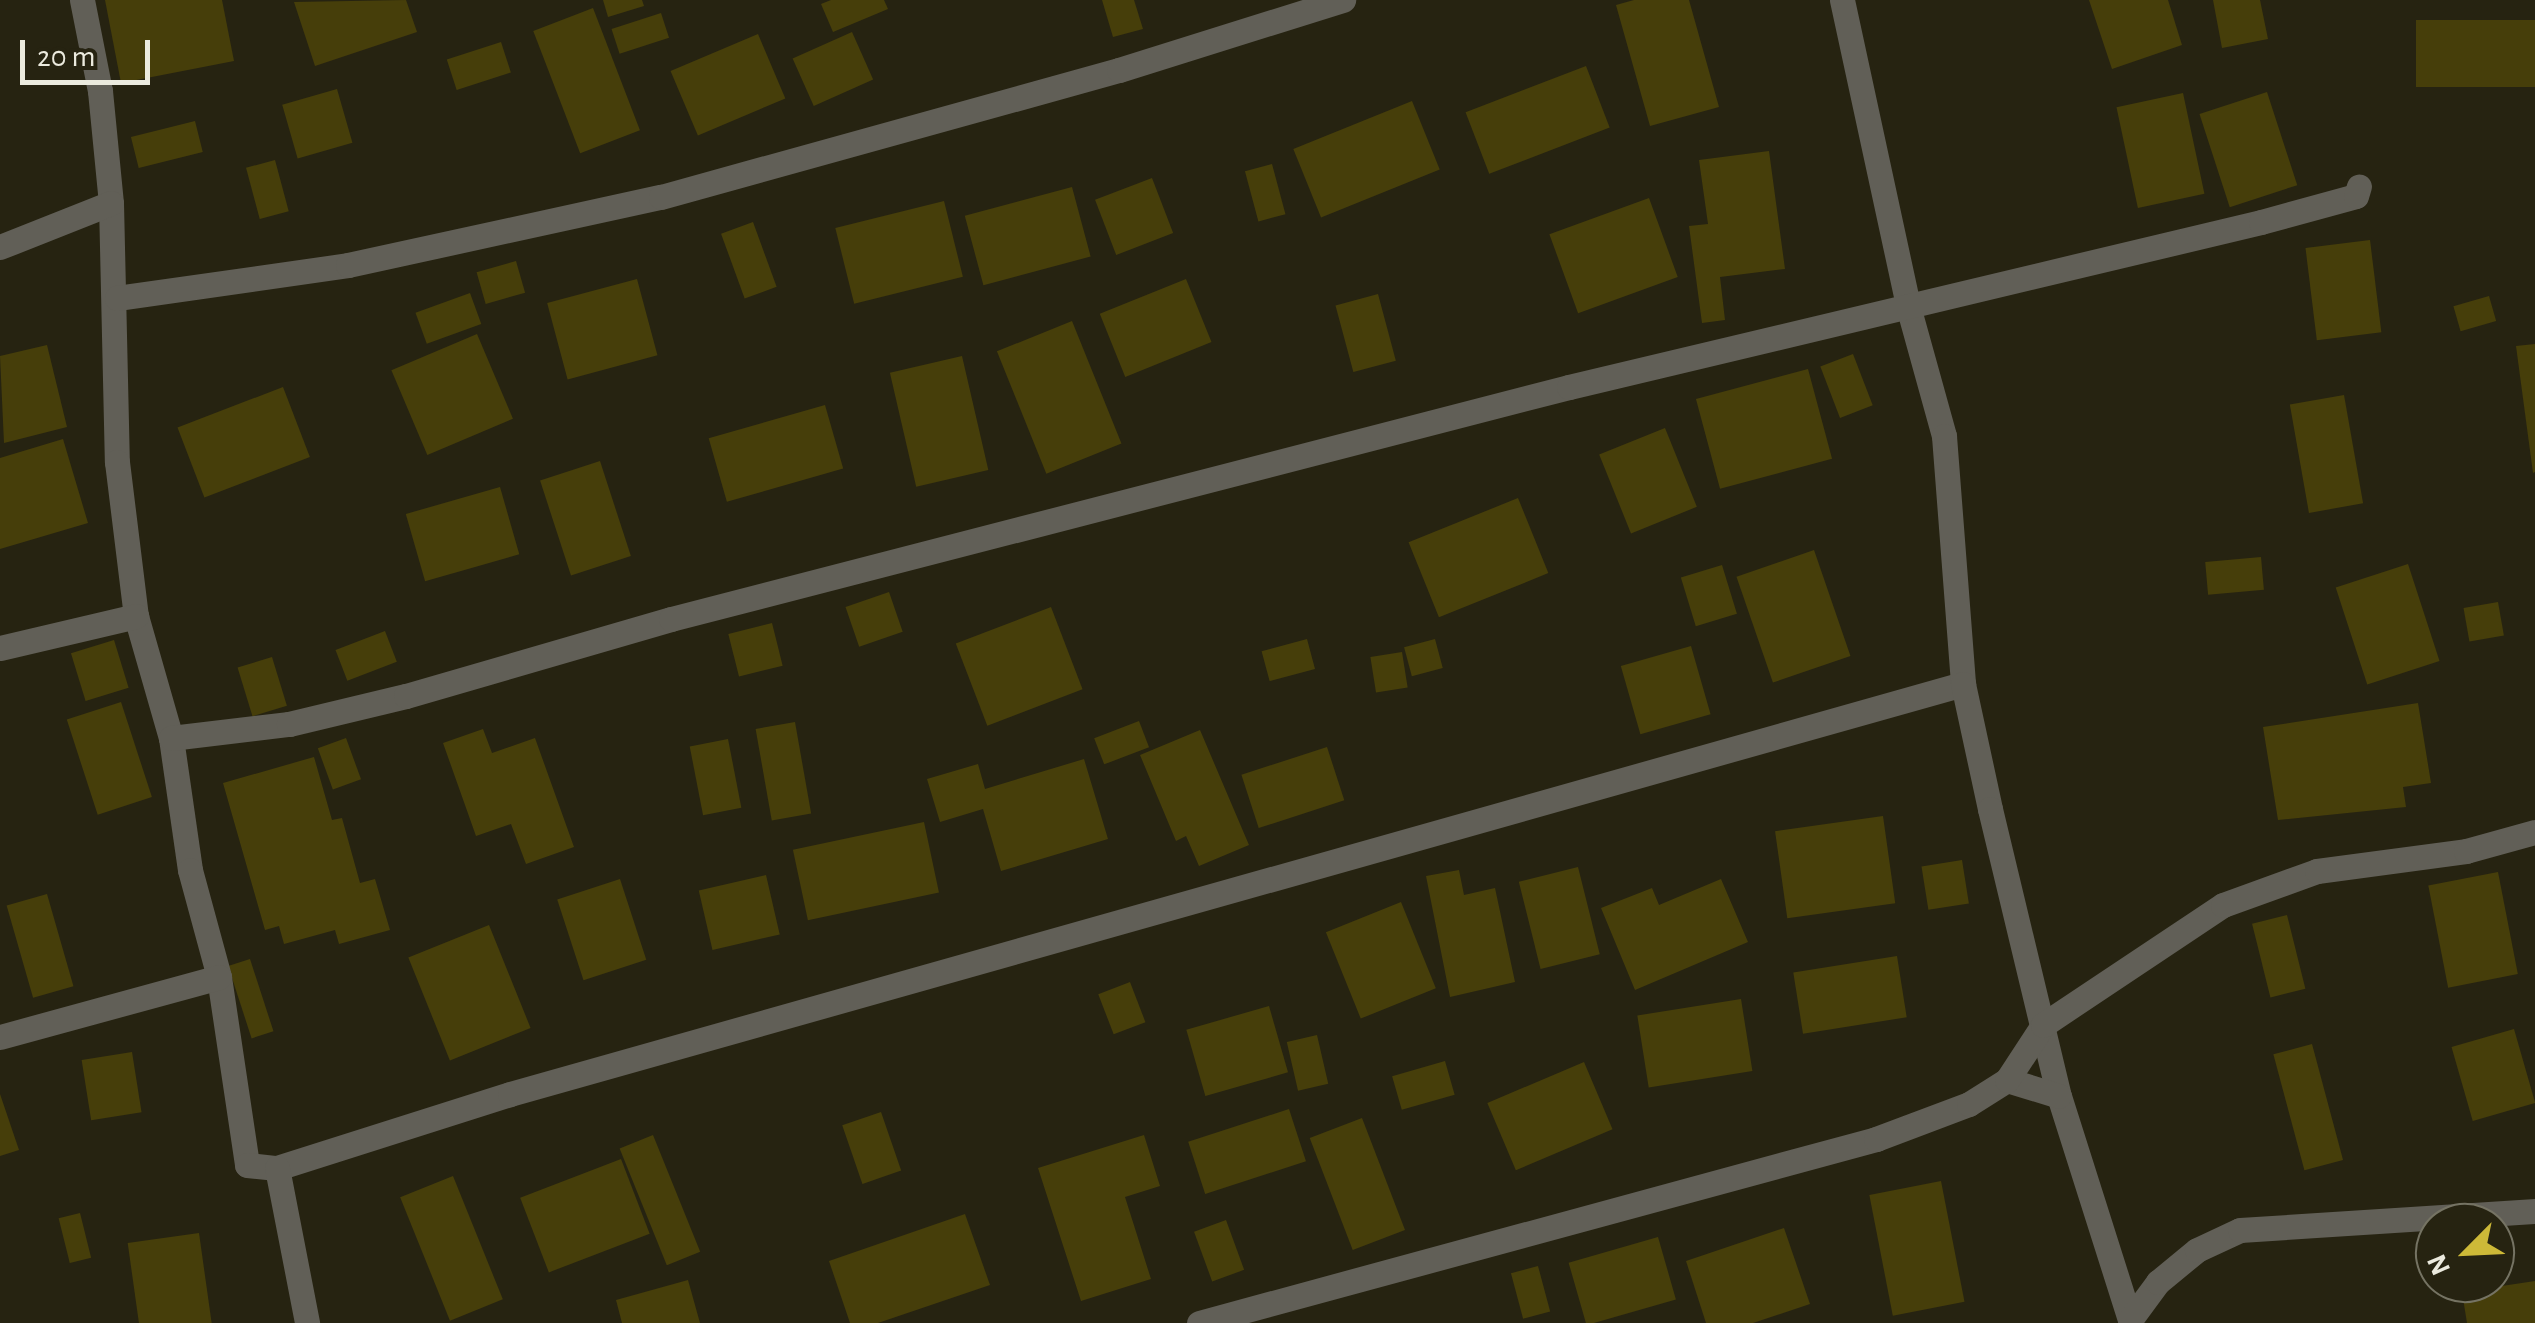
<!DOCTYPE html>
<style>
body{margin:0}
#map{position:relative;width:2535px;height:1323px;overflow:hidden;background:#262311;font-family:"Alegreya Sans",sans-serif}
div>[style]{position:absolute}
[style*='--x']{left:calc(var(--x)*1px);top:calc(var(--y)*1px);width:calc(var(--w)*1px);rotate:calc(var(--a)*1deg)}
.building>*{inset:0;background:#463e0a;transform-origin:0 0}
.minor>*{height:25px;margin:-12.5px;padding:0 12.5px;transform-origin:12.5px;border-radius:12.5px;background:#615f57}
span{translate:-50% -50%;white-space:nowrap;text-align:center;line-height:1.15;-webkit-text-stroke:10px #262311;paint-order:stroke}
.north{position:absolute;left:2415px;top:1203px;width:100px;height:100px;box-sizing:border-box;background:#262311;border:2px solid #757363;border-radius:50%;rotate:246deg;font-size:28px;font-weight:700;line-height:40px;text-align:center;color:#ebeade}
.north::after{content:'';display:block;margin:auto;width:35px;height:45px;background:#cdb938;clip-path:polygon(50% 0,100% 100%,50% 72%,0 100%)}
.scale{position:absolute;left:20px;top:40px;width:130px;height:45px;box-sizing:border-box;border:5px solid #ebeade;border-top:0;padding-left:12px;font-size:30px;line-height:35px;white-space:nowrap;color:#ebeade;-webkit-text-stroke:8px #262311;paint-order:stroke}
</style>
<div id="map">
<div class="building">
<i style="clip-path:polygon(105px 0,222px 0,234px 61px,121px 83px)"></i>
<i style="clip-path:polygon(406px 0,417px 32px,315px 66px,294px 2px)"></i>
<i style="clip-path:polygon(603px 0,642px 0,644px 6px,608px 17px)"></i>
<i style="clip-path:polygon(831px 0,884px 0,888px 9px,833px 32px,821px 4px)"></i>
<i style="clip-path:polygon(1102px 0,1134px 0,1143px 29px,1113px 37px)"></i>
<i style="clip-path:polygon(1634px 0,1689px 0,1719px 107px,1650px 126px,1616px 5px)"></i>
<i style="clip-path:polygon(2089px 0,2168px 0,2182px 45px,2112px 69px)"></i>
<i style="clip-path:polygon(2213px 0,2260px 0,2268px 39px,2222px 48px)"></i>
<i style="left:593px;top:8px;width:131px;height:64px;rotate:69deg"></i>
<i style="left:661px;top:13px;width:26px;height:52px;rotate:72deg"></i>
<i style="left:2535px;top:20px;width:67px;height:119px;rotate:90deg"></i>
<i style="left:852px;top:32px;width:52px;height:65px;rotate:66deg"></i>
<i style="left:758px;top:34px;width:70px;height:95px;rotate:67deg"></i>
<i style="left:501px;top:42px;width:32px;height:57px;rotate:72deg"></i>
<i style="left:1586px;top:66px;width:66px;height:129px;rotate:69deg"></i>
<i style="left:337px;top:89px;width:56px;height:57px;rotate:74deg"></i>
<i style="left:2267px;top:92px;width:98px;height:71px;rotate:72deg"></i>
<i style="left:2183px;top:93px;width:103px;height:68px;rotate:78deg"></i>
<i style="left:1412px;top:101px;width:74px;height:128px;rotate:68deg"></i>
<i style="left:195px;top:121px;width:32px;height:66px;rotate:76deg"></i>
<i style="clip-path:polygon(1769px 151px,1785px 269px,1720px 277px,1725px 320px,1702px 323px,1689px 226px,1708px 224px,1699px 160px)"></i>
<i style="left:275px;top:160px;width:53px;height:30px;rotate:75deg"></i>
<i style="left:1272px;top:164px;width:52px;height:28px;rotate:75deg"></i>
<i style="left:1152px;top:178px;width:59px;height:61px;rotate:69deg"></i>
<i style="left:1072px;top:187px;width:72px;height:111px;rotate:75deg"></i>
<i style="left:1649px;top:198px;width:84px;height:106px;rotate:70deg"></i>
<i style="left:944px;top:201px;width:78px;height:112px;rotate:76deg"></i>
<i style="left:753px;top:222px;width:69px;height:34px;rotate:70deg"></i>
<i style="left:2370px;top:240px;width:93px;height:65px;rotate:83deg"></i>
<i style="left:516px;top:261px;width:33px;height:41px;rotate:74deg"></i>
<i style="left:637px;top:279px;width:79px;height:93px;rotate:75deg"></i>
<i style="left:1186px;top:279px;width:68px;height:93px;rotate:68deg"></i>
<i style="left:470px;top:293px;width:33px;height:58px;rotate:70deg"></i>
<i style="left:1378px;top:294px;width:69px;height:44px;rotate:75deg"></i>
<i style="left:2489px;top:296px;width:26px;height:37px;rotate:74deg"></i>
<i style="left:1072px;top:321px;width:132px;height:81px;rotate:68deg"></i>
<i style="left:477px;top:334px;width:92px;height:93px;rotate:67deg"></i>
<i style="clip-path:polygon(2535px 344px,2535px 472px,2533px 473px,2516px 346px)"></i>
<i style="clip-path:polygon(47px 345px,67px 427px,4px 443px,0 356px)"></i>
<i style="left:1853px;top:354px;width:55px;height:35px;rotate:69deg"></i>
<i style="left:962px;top:356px;width:117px;height:74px;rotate:77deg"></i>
<i style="left:1808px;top:369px;width:93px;height:116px;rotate:75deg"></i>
<i style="left:283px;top:387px;width:75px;height:113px;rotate:69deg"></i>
<i style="left:2344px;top:395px;width:110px;height:55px;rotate:80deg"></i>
<i style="left:825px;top:405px;width:66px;height:121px;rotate:74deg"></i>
<i style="left:1665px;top:428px;width:85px;height:71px;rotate:68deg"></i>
<i style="clip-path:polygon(63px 439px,88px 523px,0 549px,0 458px)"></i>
<i style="left:600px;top:461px;width:100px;height:63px;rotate:72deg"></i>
<i style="left:500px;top:487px;width:70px;height:98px;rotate:74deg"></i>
<i style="left:1518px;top:498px;width:81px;height:118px;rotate:68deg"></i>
<i style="left:1814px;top:550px;width:112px;height:82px;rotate:71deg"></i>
<i style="left:2261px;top:557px;width:33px;height:56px;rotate:85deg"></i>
<i style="left:2408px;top:564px;width:102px;height:76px;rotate:72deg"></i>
<i style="left:1722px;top:565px;width:51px;height:43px;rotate:73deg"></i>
<i style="left:889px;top:592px;width:42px;height:46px;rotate:71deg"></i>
<i style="left:2498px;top:602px;width:34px;height:35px;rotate:80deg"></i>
<i style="left:1051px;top:607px;width:88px;height:102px;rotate:69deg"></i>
<i style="left:772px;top:623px;width:44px;height:45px;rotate:76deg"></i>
<i style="left:385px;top:631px;width:33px;height:53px;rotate:69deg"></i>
<i style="left:1307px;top:639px;width:31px;height:47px;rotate:75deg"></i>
<i style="left:1435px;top:639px;width:30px;height:32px;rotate:75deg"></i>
<i style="left:114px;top:640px;width:50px;height:45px;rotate:73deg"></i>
<i style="left:1691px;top:646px;width:71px;height:73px;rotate:74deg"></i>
<i style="left:1402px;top:652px;width:36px;height:32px;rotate:81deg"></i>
<i style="left:272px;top:657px;width:51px;height:36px;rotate:73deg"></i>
<i style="left:121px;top:702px;width:100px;height:57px;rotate:72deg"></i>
<i style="clip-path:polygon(2418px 703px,2431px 783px,2403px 787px,2406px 807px,2278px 820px,2263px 727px)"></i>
<i style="left:1139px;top:721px;width:28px;height:48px;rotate:69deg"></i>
<i style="left:795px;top:722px;width:93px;height:40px;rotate:80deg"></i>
<i style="clip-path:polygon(483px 729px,492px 753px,535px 738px,574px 847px,526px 864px,511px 824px,476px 836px,443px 743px)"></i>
<i style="clip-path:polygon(1200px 730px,1249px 845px,1199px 866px,1186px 836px,1176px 841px,1140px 755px)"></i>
<i style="left:346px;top:738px;width:44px;height:30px;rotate:70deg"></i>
<i style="left:728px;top:739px;width:70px;height:39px;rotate:79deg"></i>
<i style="left:1327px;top:747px;width:56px;height:90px;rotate:72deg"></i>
<i style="clip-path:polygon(314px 757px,332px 820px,342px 818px,360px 883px,375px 879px,390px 930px,339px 944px,335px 930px,284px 944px,279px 926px,265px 930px,223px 783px)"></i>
<i style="clip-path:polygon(1084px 759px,1108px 839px,1001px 871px,983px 809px,940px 822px,927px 779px,978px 764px,985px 789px)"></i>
<i style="left:1883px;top:816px;width:88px;height:109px;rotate:82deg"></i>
<i style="left:924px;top:822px;width:72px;height:134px;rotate:78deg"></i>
<i style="left:1962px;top:860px;width:44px;height:41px;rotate:81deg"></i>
<i style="left:1578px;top:867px;width:90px;height:61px;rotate:76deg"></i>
<i style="clip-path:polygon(1459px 870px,1464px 895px,1495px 888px,1515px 982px,1450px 997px,1426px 876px)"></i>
<i style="left:2498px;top:872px;width:104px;height:71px;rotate:79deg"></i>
<i style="left:766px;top:875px;width:61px;height:69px;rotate:77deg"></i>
<i style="left:620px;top:879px;width:85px;height:66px;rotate:72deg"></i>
<i style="clip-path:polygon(1721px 879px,1748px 942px,1635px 990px,1601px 908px,1652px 888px,1659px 905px)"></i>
<i style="left:47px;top:894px;width:96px;height:42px;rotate:74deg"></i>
<i style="left:1401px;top:902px;width:93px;height:81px;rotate:68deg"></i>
<i style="left:2287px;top:915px;width:76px;height:36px;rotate:76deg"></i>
<i style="left:489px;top:925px;width:111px;height:87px;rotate:68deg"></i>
<i style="left:1897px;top:956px;width:62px;height:105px;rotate:81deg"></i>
<i style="left:250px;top:959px;width:76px;height:23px;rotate:72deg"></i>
<i style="left:1130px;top:982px;width:43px;height:34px;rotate:69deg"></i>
<i style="left:1741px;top:999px;width:73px;height:105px;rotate:81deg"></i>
<i style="left:1269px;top:1006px;width:69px;height:86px;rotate:74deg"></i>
<i style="left:2514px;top:1029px;width:77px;height:65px;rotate:74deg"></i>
<i style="left:1317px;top:1035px;width:50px;height:31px;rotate:77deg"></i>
<i style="left:2312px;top:1044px;width:120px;height:40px;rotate:75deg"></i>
<i style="left:132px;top:1052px;width:61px;height:51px;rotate:81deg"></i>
<i style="left:1445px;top:1061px;width:35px;height:55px;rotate:74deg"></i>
<i style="left:1584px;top:1062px;width:73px;height:105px;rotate:67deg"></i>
<i style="clip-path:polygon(0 1094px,19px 1150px,0 1156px)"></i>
<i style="left:1289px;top:1109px;width:55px;height:106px;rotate:72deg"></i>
<i style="left:881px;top:1112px;width:62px;height:41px;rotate:71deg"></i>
<i style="left:1362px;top:1118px;width:120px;height:56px;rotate:69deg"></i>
<i style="left:653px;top:1135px;width:126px;height:36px;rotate:68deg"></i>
<i style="clip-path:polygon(1144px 1135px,1160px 1186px,1125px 1197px,1151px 1279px,1081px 1301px,1038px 1168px)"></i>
<i style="left:621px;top:1159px;width:80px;height:108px;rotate:69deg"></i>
<i style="left:453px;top:1176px;width:133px;height:57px;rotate:68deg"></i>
<i style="left:1941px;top:1181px;width:123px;height:73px;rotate:79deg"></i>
<i style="left:80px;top:1213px;width:46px;height:22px;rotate:76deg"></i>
<i style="clip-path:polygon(965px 1214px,990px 1285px,878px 1323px,850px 1323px,829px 1261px)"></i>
<i style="left:1226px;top:1220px;width:53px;height:34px;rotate:70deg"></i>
<i style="clip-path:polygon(1784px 1228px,1810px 1304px,1753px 1323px,1706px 1323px,1686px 1261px)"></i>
<i style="left:199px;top:1233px;width:91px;height:72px;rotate:82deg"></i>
<i style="left:1658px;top:1237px;width:65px;height:93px;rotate:74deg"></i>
<i style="left:1538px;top:1266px;width:47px;height:28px;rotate:75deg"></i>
<i style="clip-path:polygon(688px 1280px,700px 1323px,622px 1323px,616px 1300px)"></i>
<i style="clip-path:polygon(2535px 1281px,2535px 1323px,2467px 1323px,2462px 1292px)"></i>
</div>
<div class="minor">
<i style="--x:82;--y:0;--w:93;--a:78.8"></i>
<i style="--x:100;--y:91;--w:113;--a:84.4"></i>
<i style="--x:111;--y:203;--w:259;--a:88.7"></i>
<i style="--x:117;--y:462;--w:155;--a:83"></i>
<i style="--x:136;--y:616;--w:127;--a:74"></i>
<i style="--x:171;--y:738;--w:133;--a:81.8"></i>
<i style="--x:190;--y:870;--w:111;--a:74.8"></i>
<i style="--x:219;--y:977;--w:190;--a:81.5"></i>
<i style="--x:247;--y:1165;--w:30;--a:6"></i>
<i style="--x:277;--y:1168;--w:244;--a:-17.6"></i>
<i style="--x:510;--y:1094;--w:1510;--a:-15.76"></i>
<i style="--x:1842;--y:0;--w:313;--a:77.8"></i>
<i style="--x:1908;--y:306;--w:135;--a:74.5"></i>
<i style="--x:1944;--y:436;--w:249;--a:85.6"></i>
<i style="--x:1963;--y:684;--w:128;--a:77.8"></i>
<i style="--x:1990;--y:809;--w:295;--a:76.5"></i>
<i style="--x:2059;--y:1096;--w:238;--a:72.4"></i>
<i style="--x:0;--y:247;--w:119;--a:-21.6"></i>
<i style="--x:117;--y:298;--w:233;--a:-8.1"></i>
<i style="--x:348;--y:265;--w:320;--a:-12.3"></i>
<i style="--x:661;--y:197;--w:475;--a:-15.5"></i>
<i style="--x:1119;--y:70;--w:235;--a:-17.4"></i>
<i style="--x:0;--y:648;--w:140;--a:-13.2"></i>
<i style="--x:171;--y:738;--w:119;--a:-6.8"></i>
<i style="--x:289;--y:724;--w:120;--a:-13.5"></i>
<i style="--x:406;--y:696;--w:276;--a:-16.2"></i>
<i style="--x:671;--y:619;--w:927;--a:-14.49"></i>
<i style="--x:1569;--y:387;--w:711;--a:-13.41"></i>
<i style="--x:2261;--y:222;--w:98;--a:-15.3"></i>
<i style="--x:2356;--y:196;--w:10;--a:-73"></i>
<i style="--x:0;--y:1037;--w:227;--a:-15.3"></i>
<i style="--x:2007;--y:1080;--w:54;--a:17.1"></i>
<i style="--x:277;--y:1168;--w:158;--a:79"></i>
<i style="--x:2130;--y:1320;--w:47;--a:-53.6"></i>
<i style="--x:2158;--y:1282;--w:50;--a:-39.4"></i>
<i style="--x:2197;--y:1250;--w:47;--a:-24.9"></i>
<i style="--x:2240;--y:1230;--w:296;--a:-3.7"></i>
<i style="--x:1199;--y:1323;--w:702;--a:-15.2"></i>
<i style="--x:1876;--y:1139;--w:99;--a:-20.6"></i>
<i style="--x:1969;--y:1104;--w:45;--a:-32.3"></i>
<i style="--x:2007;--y:1080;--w:66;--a:-56.8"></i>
<i style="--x:2043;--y:1025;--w:216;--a:-33.7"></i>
<i style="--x:2223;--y:905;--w:100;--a:-19.9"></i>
<i style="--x:2317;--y:871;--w:150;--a:-7.6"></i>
<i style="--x:2466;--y:851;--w:72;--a:-15.4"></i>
</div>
<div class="north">N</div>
<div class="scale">20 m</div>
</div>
